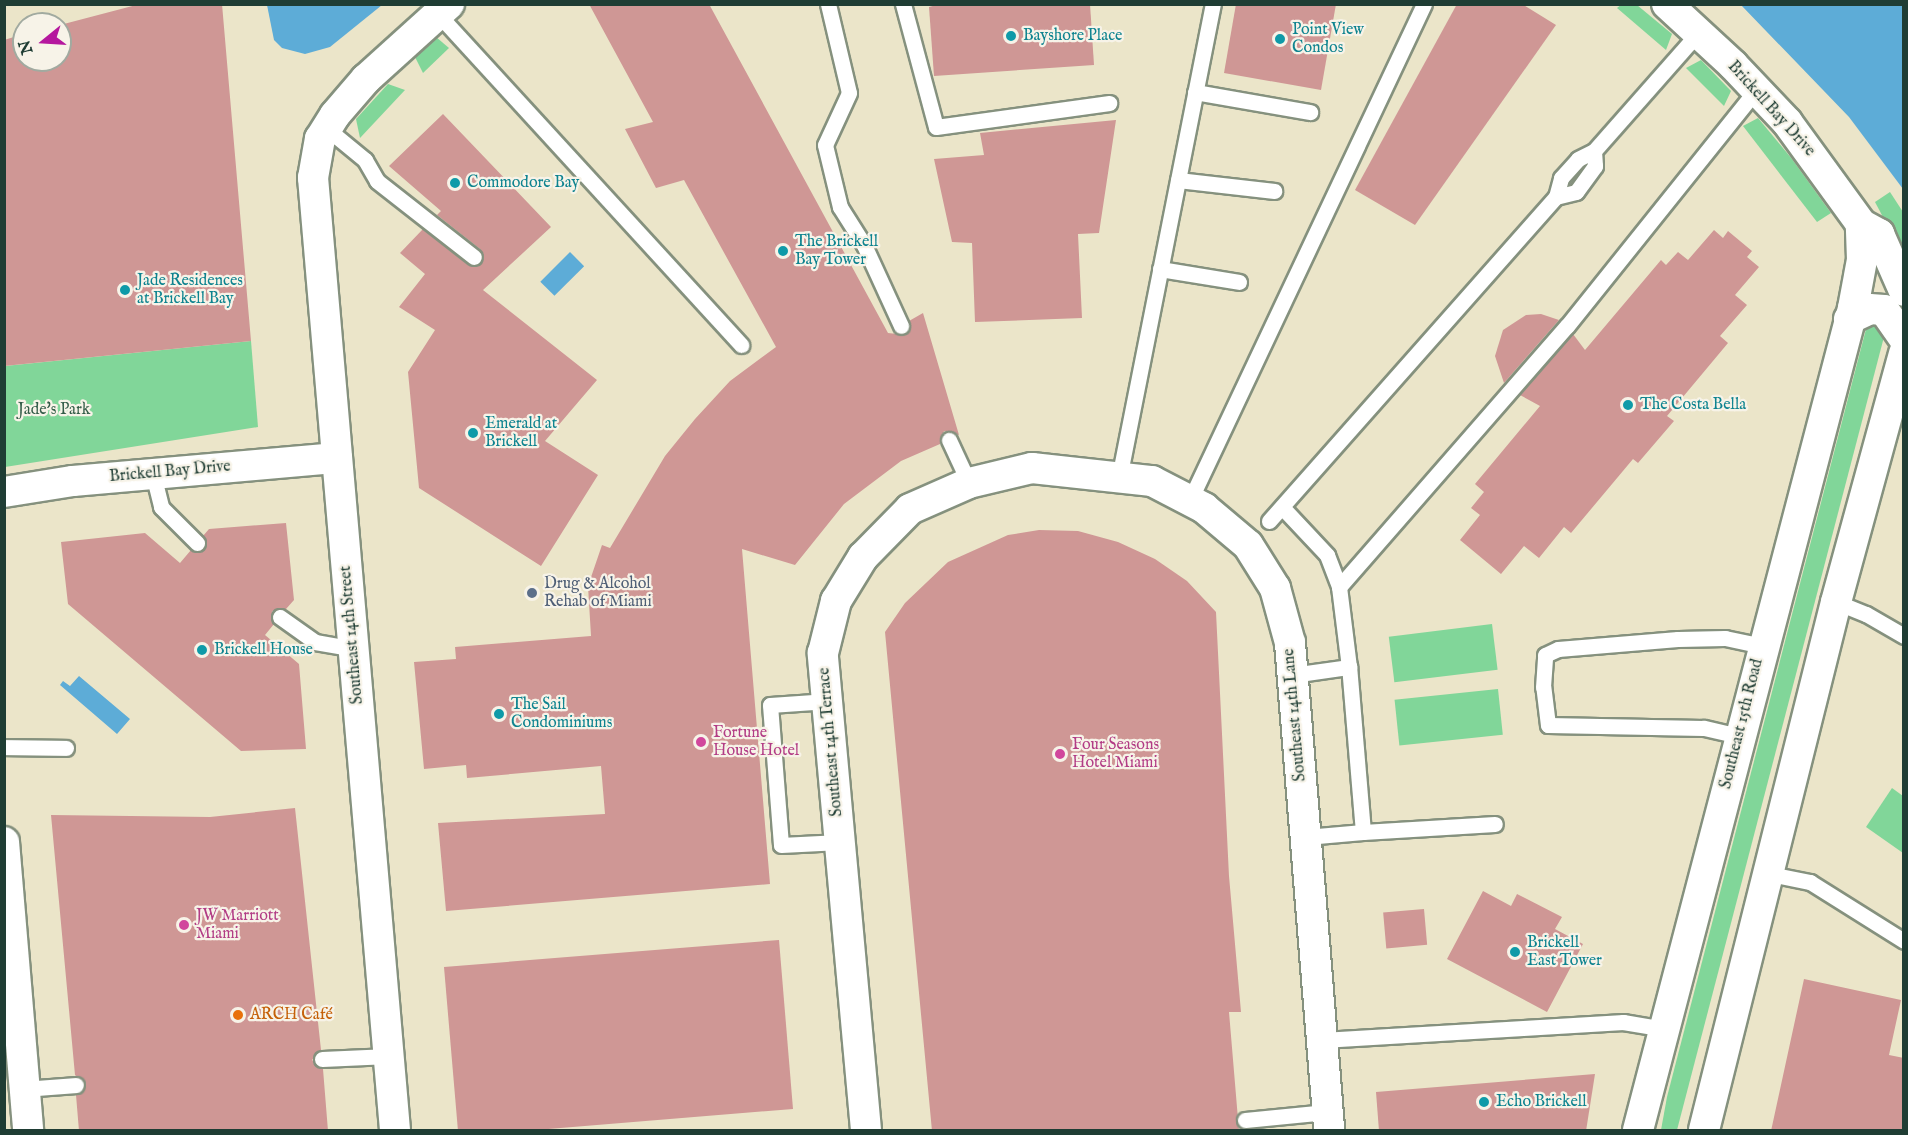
<!DOCTYPE html>
<meta charset="utf-8">
<style>
body{margin:0}
#map{position:relative;width:1908px;height:1135px;overflow:hidden;background:#ebe5c9;font-family:"IM FELL English",serif}
div>[style]{position:absolute}
[style*='--x']{left:calc(var(--x)*1px);top:calc(var(--y)*1px);width:calc(var(--w)*1px);rotate:calc(var(--a)*1deg)}
.green>*{inset:0;background:#81d699;transform-origin:0 0}
.water>*{inset:0;background:#5dacd7;transform-origin:0 0}
.building>*{inset:0;background:#cf9795;transform-origin:0 0}
.roads{filter:drop-shadow(2px 0 #85917e) drop-shadow(-2px 0 #85917e) drop-shadow(0 2px #85917e) drop-shadow(0 -2px #85917e)}
.service>*{height:15px;margin:-7.5px;padding:0 7.5px;transform-origin:7.5px;border-radius:7.5px;background:#fff}
.minor>*{height:30px;margin:-15px;padding:0 15px;transform-origin:15px;border-radius:15px;background:#fff}
.dots>*{width:16px;height:16px;translate:-50% -50%;box-sizing:border-box;border:3px solid #f7f3e8;border-radius:50%}
span{translate:-50% -50%;white-space:nowrap;text-align:center;line-height:1.15;-webkit-text-stroke:4.5px #f7f3e8;paint-order:stroke}
.culture-label{font-size:16px;color:#0d838f}
.left{translate:0 -50%;text-align:left}
.street-label{font-size:16px;color:#1f3d34}
.park-label{font-size:16px;color:#335c48}
.service-label{font-size:16px;color:#4e5e75}
.hotel-label{font-size:16px;color:#b23c85}
.food-label{font-size:16px;color:#c56008}
.frame{position:absolute;inset:0;border:6px solid #1f3d34;pointer-events:none}
.north{position:absolute;left:12px;top:12px;width:60px;height:60px;box-sizing:border-box;background:#f7f3e8;border:2px solid #a1aaa0;border-radius:50%;rotate:252deg;font-size:16px;font-weight:700;line-height:24px;text-align:center;color:#1f3d34}
.north::after{content:'';display:block;margin:auto;width:21px;height:27px;background:#b5179e;clip-path:polygon(50% 0,100% 100%,50% 72%,0 100%)}
</style>
<div id="map">
<div class="green">
<i style="clip-path:polygon(1622px 4px,1637px 5px,1672px 34px,1666px 50px,1617px 8px)"></i>
<i style="clip-path:polygon(436px 37px,449px 48px,423px 73px,415px 57px)"></i>
<i style="clip-path:polygon(1701px 60px,1731px 91px,1724px 106px,1686px 68px)"></i>
<i style="clip-path:polygon(388px 84px,405px 90px,360px 138px,356px 119px)"></i>
<i style="clip-path:polygon(1758px 118px,1792px 159px,1831px 213px,1817px 222px,1743px 126px)"></i>
<i style="clip-path:polygon(1890px 192px,1903px 212px,1903px 255px,1875px 202px)"></i>
<i style="clip-path:polygon(1873px 320px,1885px 333px,1677px 1130px,1661px 1130px,1667px 1097px,1866px 329px)"></i>
<i style="clip-path:polygon(251px 341px,258px 427px,5px 467px,5px 366px)"></i>
<i style="left:1492px;top:624px;width:46px;height:104px;rotate:83deg"></i>
<i style="left:1498px;top:689px;width:46px;height:104px;rotate:84deg"></i>
<i style="clip-path:polygon(1892px 788px,1903px 796px,1903px 853px,1866px 827px)"></i>
</div>
<div class="water">
<i style="clip-path:polygon(267px 5px,267px 4px,382px 5px,330px 47px,305px 54px,282px 48px,274px 40px)"></i>
<i style="clip-path:polygon(1741px 5px,1903px 5px,1903px 189px,1849px 117px)"></i>
<i style="left:570px;top:252px;width:20px;height:42px;rotate:45deg"></i>
<i style="clip-path:polygon(79px 676px,130px 719px,117px 734px,60px 685px,63px 681px,70px 686px)"></i>
</div>
<div class="building">
<i style="clip-path:polygon(140px 4px,222px 4px,251px 341px,4px 366px,4px 40px,24px 34px,24px 60px,60px 60px,60px 25px)"></i>
<i style="clip-path:polygon(589px 4px,709px 4px,888px 333px,906px 335px,909px 321px,923px 313px,959px 435px,944px 431px,940px 444px,901px 461px,844px 504px,795px 565px,742px 549px,770px 884px,446px 911px,438px 823px,605px 814px,601px 766px,467px 778px,466px 765px,424px 769px,414px 662px,456px 659px,455px 647px,591px 636px,588px 586px,602px 545px,610px 548px,665px 456px,695px 419px,730px 381px,776px 347px,684px 180px,656px 188px,625px 129px,653px 122px)"></i>
<i style="clip-path:polygon(940px 4px,1090px 4px,1094px 65px,934px 76px,929px 7px)"></i>
<i style="clip-path:polygon(1236px 4px,1336px 4px,1321px 90px,1224px 73px)"></i>
<i style="clip-path:polygon(1457px 4px,1522px 4px,1556px 25px,1415px 225px,1355px 190px)"></i>
<i style="clip-path:polygon(443px 114px,551px 227px,483px 290px,597px 380px,545px 441px,598px 475px,541px 566px,419px 488px,408px 372px,435px 330px,399px 307px,425px 274px,400px 253px,423px 229px,468px 265px,478px 266px,484px 258px,480px 249px,437px 215px,441px 211px,389px 166px)"></i>
<i style="clip-path:polygon(1116px 120px,1099px 233px,1078px 234px,1082px 318px,975px 322px,972px 243px,952px 242px,934px 159px,984px 155px,980px 133px)"></i>
<i style="clip-path:polygon(1714px 230px,1723px 238px,1728px 231px,1752px 251px,1747px 257px,1759px 267px,1735px 295px,1747px 305px,1720px 336px,1728px 343px,1667px 416px,1674px 421px,1638px 463px,1633px 459px,1571px 533px,1564px 527px,1539px 558px,1524px 546px,1501px 574px,1460px 540px,1480px 515px,1471px 508px,1484px 492px,1475px 484px,1540px 406px,1520px 395px,1573px 334px,1585px 350px,1661px 260px,1666px 265px,1678px 252px,1688px 260px)"></i>
<i style="clip-path:polygon(1541px 314px,1559px 320px,1504px 383px,1495px 356px,1503px 330px,1526px 315px)"></i>
<i style="clip-path:polygon(286px 523px,294px 600px,286px 609px,272px 611px,274px 624px,265px 635px,299px 664px,306px 749px,241px 751px,68px 604px,61px 542px,145px 533px,180px 563px,191px 550px,204px 549px,203px 536px,209px 529px)"></i>
<i style="clip-path:polygon(1039px 530px,1078px 531px,1118px 542px,1155px 559px,1187px 581px,1216px 612px,1229px 876px,1241px 1012px,1229px 1012px,1239px 1131px,932px 1131px,885px 632px,905px 603px,948px 562px,1008px 535px)"></i>
<i style="clip-path:polygon(295px 808px,321px 1050px,312px 1060px,323px 1069px,328px 1131px,79px 1131px,76px 1095px,86px 1084px,75px 1075px,51px 815px,210px 817px)"></i>
<i style="clip-path:polygon(1483px 891px,1511px 906px,1517px 894px,1562px 917px,1555px 929px,1583px 944px,1547px 1012px,1447px 959px)"></i>
<i style="left:1424px;top:909px;width:36px;height:41px;rotate:85deg"></i>
<i style="clip-path:polygon(779px 940px,793px 1109px,524px 1131px,458px 1131px,444px 967px)"></i>
<i style="clip-path:polygon(1804px 979px,1901px 1000px,1889px 1055px,1904px 1058px,1904px 1131px,1771px 1131px)"></i>
<i style="clip-path:polygon(1595px 1074px,1586px 1131px,1379px 1131px,1376px 1092px)"></i>
</div>
<div class="roads">
<div class="service">
<i style="--x:828;--y:4;--w:91;--a:76.7"></i>
<i style="--x:849;--y:93;--w:57;--a:114.8"></i>
<i style="--x:825;--y:145;--w:64;--a:76.4"></i>
<i style="--x:840;--y:207;--w:45;--a:57.7"></i>
<i style="--x:864;--y:245;--w:89;--a:65.4"></i>
<i style="--x:903;--y:4;--w:127;--a:75"></i>
<i style="--x:936;--y:127;--w:175;--a:-7.9"></i>
<i style="--x:438;--y:14;--w:449;--a:47.5"></i>
<i style="--x:1195;--y:92;--w:117;--a:9.9"></i>
<i style="--x:325;--y:127;--w:52;--a:39.5"></i>
<i style="--x:365;--y:160;--w:24;--a:60"></i>
<i style="--x:377;--y:181;--w:123;--a:38.1"></i>
<i style="--x:1594;--y:151;--w:159;--a:-48.6"></i>
<i style="--x:1178;--y:180;--w:97;--a:6.5"></i>
<i style="--x:1160;--y:269;--w:80;--a:9.3"></i>
<i style="--x:949;--y:440;--w:47;--a:65.1"></i>
<i style="--x:153;--y:474;--w:34;--a:76"></i>
<i style="--x:161;--y:507;--w:51;--a:45"></i>
<i style="--x:1119;--y:478;--w:483;--a:-78.8"></i>
<i style="--x:1190;--y:500;--w:548;--a:-64.74"></i>
<i style="--x:1282;--y:507;--w:66;--a:46.8"></i>
<i style="--x:1327;--y:555;--w:34;--a:69"></i>
<i style="--x:1269;--y:521;--w:433;--a:-48.5"></i>
<i style="--x:1556;--y:197;--w:20;--a:-75"></i>
<i style="--x:1561;--y:178;--w:25;--a:-48"></i>
<i style="--x:1578;--y:159;--w:18;--a:-27"></i>
<i style="--x:1594;--y:151;--w:15;--a:86"></i>
<i style="--x:1595;--y:166;--w:32;--a:126"></i>
<i style="--x:1576;--y:192;--w:21;--a:166"></i>
<i style="--x:1836;--y:602;--w:32;--a:22"></i>
<i style="--x:1866;--y:614;--w:44;--a:30.1"></i>
<i style="--x:280;--y:617;--w:43;--a:35.5"></i>
<i style="--x:315;--y:642;--w:40;--a:10"></i>
<i style="--x:1292;--y:675;--w:58;--a:-8"></i>
<i style="--x:1349;--y:667;--w:81;--a:-97.1"></i>
<i style="--x:1339;--y:587;--w:347;--a:-48.9"></i>
<i style="--x:1567;--y:326;--w:304;--a:-51.3"></i>
<i style="--x:828;--y:701;--w:58;--a:176.1"></i>
<i style="--x:770;--y:705;--w:140;--a:85.5"></i>
<i style="--x:781;--y:845;--w:59;--a:-2.9"></i>
<i style="--x:1739;--y:736;--w:37;--a:-167"></i>
<i style="--x:1703;--y:728;--w:155;--a:-178.9"></i>
<i style="--x:1548;--y:725;--w:38;--a:-97"></i>
<i style="--x:1543;--y:687;--w:32;--a:-86"></i>
<i style="--x:1545;--y:655;--w:14;--a:-25"></i>
<i style="--x:1558;--y:649;--w:120;--a:-4.8"></i>
<i style="--x:1678;--y:639;--w:47;--a:-1.2"></i>
<i style="--x:1725;--y:638;--w:38;--a:12"></i>
<i style="--x:4;--y:747;--w:62;--a:0.9"></i>
<i style="--x:1363;--y:832;--w:132;--a:-3.5"></i>
<i style="--x:1306;--y:837;--w:57;--a:-5"></i>
<i style="--x:1363;--y:832;--w:166;--a:-94.8"></i>
<i style="--x:1770;--y:874;--w:41;--a:11.3"></i>
<i style="--x:1810;--y:882;--w:111;--a:32.1"></i>
<i style="--x:1322;--y:1040;--w:302;--a:-3.4"></i>
<i style="--x:1623;--y:1022;--w:43;--a:9.5"></i>
<i style="--x:322;--y:1059;--w:67;--a:-2.6"></i>
<i style="--x:24;--y:1089;--w:52;--a:-4.4"></i>
<i style="--x:1245;--y:1120;--w:82;--a:-5.6"></i>
</div>
<div class="minor">
<i style="--x:1667;--y:4;--w:90;--a:42.7"></i>
<i style="--x:1733;--y:65;--w:79;--a:46.5"></i>
<i style="--x:1787;--y:122;--w:126;--a:54"></i>
<i style="--x:1861;--y:224;--w:21;--a:29"></i>
<i style="--x:1879;--y:234;--w:62;--a:66.3"></i>
<i style="--x:1849;--y:319;--w:23;--a:-25"></i>
<i style="--x:1870;--y:309;--w:14;--a:4"></i>
<i style="--x:1884;--y:310;--w:35;--a:55"></i>
<i style="--x:4;--y:492;--w:70;--a:-9.1"></i>
<i style="--x:73;--y:481;--w:265;--a:-5"></i>
<i style="--x:4;--y:842;--w:289;--a:85.2"></i>
<i style="--x:395;--y:1130;--w:956;--a:-94.92"></i>
<i style="--x:313;--y:178;--w:40;--a:-80"></i>
<i style="--x:320;--y:139;--w:28;--a:-58"></i>
<i style="--x:335;--y:115;--w:48;--a:-49.3"></i>
<i style="--x:366;--y:79;--w:112;--a:-42.1"></i>
<i style="--x:866;--y:1130;--w:479;--a:-95.2"></i>
<i style="--x:823;--y:653;--w:54;--a:-76"></i>
<i style="--x:836;--y:601;--w:52;--a:-58.5"></i>
<i style="--x:863;--y:557;--w:67;--a:-45.6"></i>
<i style="--x:910;--y:509;--w:64;--a:-23.8"></i>
<i style="--x:969;--y:483;--w:65;--a:-13.4"></i>
<i style="--x:1032;--y:468;--w:121;--a:6.2"></i>
<i style="--x:1152;--y:481;--w:59;--a:27.4"></i>
<i style="--x:1204;--y:508;--w:57;--a:40.1"></i>
<i style="--x:1248;--y:545;--w:51;--a:57.9"></i>
<i style="--x:1275;--y:588;--w:57;--a:74.7"></i>
<i style="--x:1290;--y:643;--w:489;--a:85.4"></i>
<i style="--x:1638;--y:1130;--w:850;--a:-75.34"></i>
<i style="--x:1853;--y:308;--w:49;--a:-79.4"></i>
<i style="--x:1862;--y:260;--w:36;--a:-92"></i>
<i style="--x:1704;--y:1130;--w:544;--a:-75.96"></i>
<i style="--x:1836;--y:602;--w:258;--a:-74.7"></i>
</div>
</div>
<div class="dots">
<i style="left:1011px;top:36px;background:#0f9aa8"></i>
<i style="left:1280px;top:39px;background:#0f9aa8"></i>
<i style="left:455px;top:183px;background:#0f9aa8"></i>
<i style="left:783px;top:251px;background:#0f9aa8"></i>
<i style="left:125px;top:290px;background:#0f9aa8"></i>
<i style="left:1628px;top:405px;background:#0f9aa8"></i>
<i style="left:473px;top:433px;background:#0f9aa8"></i>
<i style="left:532px;top:593px;background:#5c6f8a"></i>
<i style="left:202px;top:650px;background:#0f9aa8"></i>
<i style="left:499px;top:714px;background:#0f9aa8"></i>
<i style="left:701px;top:742px;background:#d1479c"></i>
<i style="left:1060px;top:754px;background:#d1479c"></i>
<i style="left:184px;top:925px;background:#d1479c"></i>
<i style="left:1515px;top:952px;background:#0f9aa8"></i>
<i style="left:238px;top:1015px;background:#e8710a"></i>
<i style="left:1484px;top:1102px;background:#0f9aa8"></i>
</div>
<div class="culture-label">
<span class="left" style="left:1292px;top:39px">Point View<br>Condos</span>
<span class="left" style="left:1023px;top:36px">Bayshore Place</span>
<span class="left" style="left:467px;top:183px">Commodore Bay</span>
<span class="left" style="left:795px;top:251px">The Brickell<br>Bay Tower</span>
<span class="left" style="left:137px;top:290px">Jade Residences<br>at Brickell Bay</span>
<span class="left" style="left:1640px;top:405px">The Costa Bella</span>
<span class="left" style="left:485px;top:433px">Emerald at<br>Brickell</span>
<span class="left" style="left:214px;top:650px">Brickell House</span>
<span class="left" style="left:511px;top:714px">The Sail<br>Condominiums</span>
<span class="left" style="left:1527px;top:952px">Brickell<br>East Tower</span>
<span class="left" style="left:1496px;top:1102px">Echo Brickell</span>
</div>
<div class="street-label">
<span style="left:1771px;top:109px;rotate:48deg">Brickell Bay Drive</span>
<span style="left:170px;top:472px;rotate:-5deg">Brickell Bay Drive</span>
<span style="left:352px;top:635px;rotate:-95deg">Southeast 14th Street</span>
<span style="left:1295px;top:715px;rotate:-95deg">Southeast 14th Lane</span>
<span style="left:1742px;top:724px;rotate:-76deg">Southeast 15th Road</span>
<span style="left:831px;top:742px;rotate:-95deg">Southeast 14th Terrace</span>
</div>
<div class="park-label">
<span style="left:54px;top:410px">Jade's Park</span>
</div>
<div class="service-label">
<span class="left" style="left:544px;top:593px">Drug &amp; Alcohol<br>Rehab of Miami</span>
</div>
<div class="hotel-label">
<span class="left" style="left:713px;top:742px">Fortune<br>House Hotel</span>
<span class="left" style="left:1072px;top:754px">Four Seasons<br>Hotel Miami</span>
<span class="left" style="left:196px;top:925px">JW Marriott<br>Miami</span>
</div>
<div class="food-label">
<span class="left" style="left:250px;top:1015px">ARCH Café</span>
</div>
<div class="frame"></div>
<div class="north">N</div>
</div>
